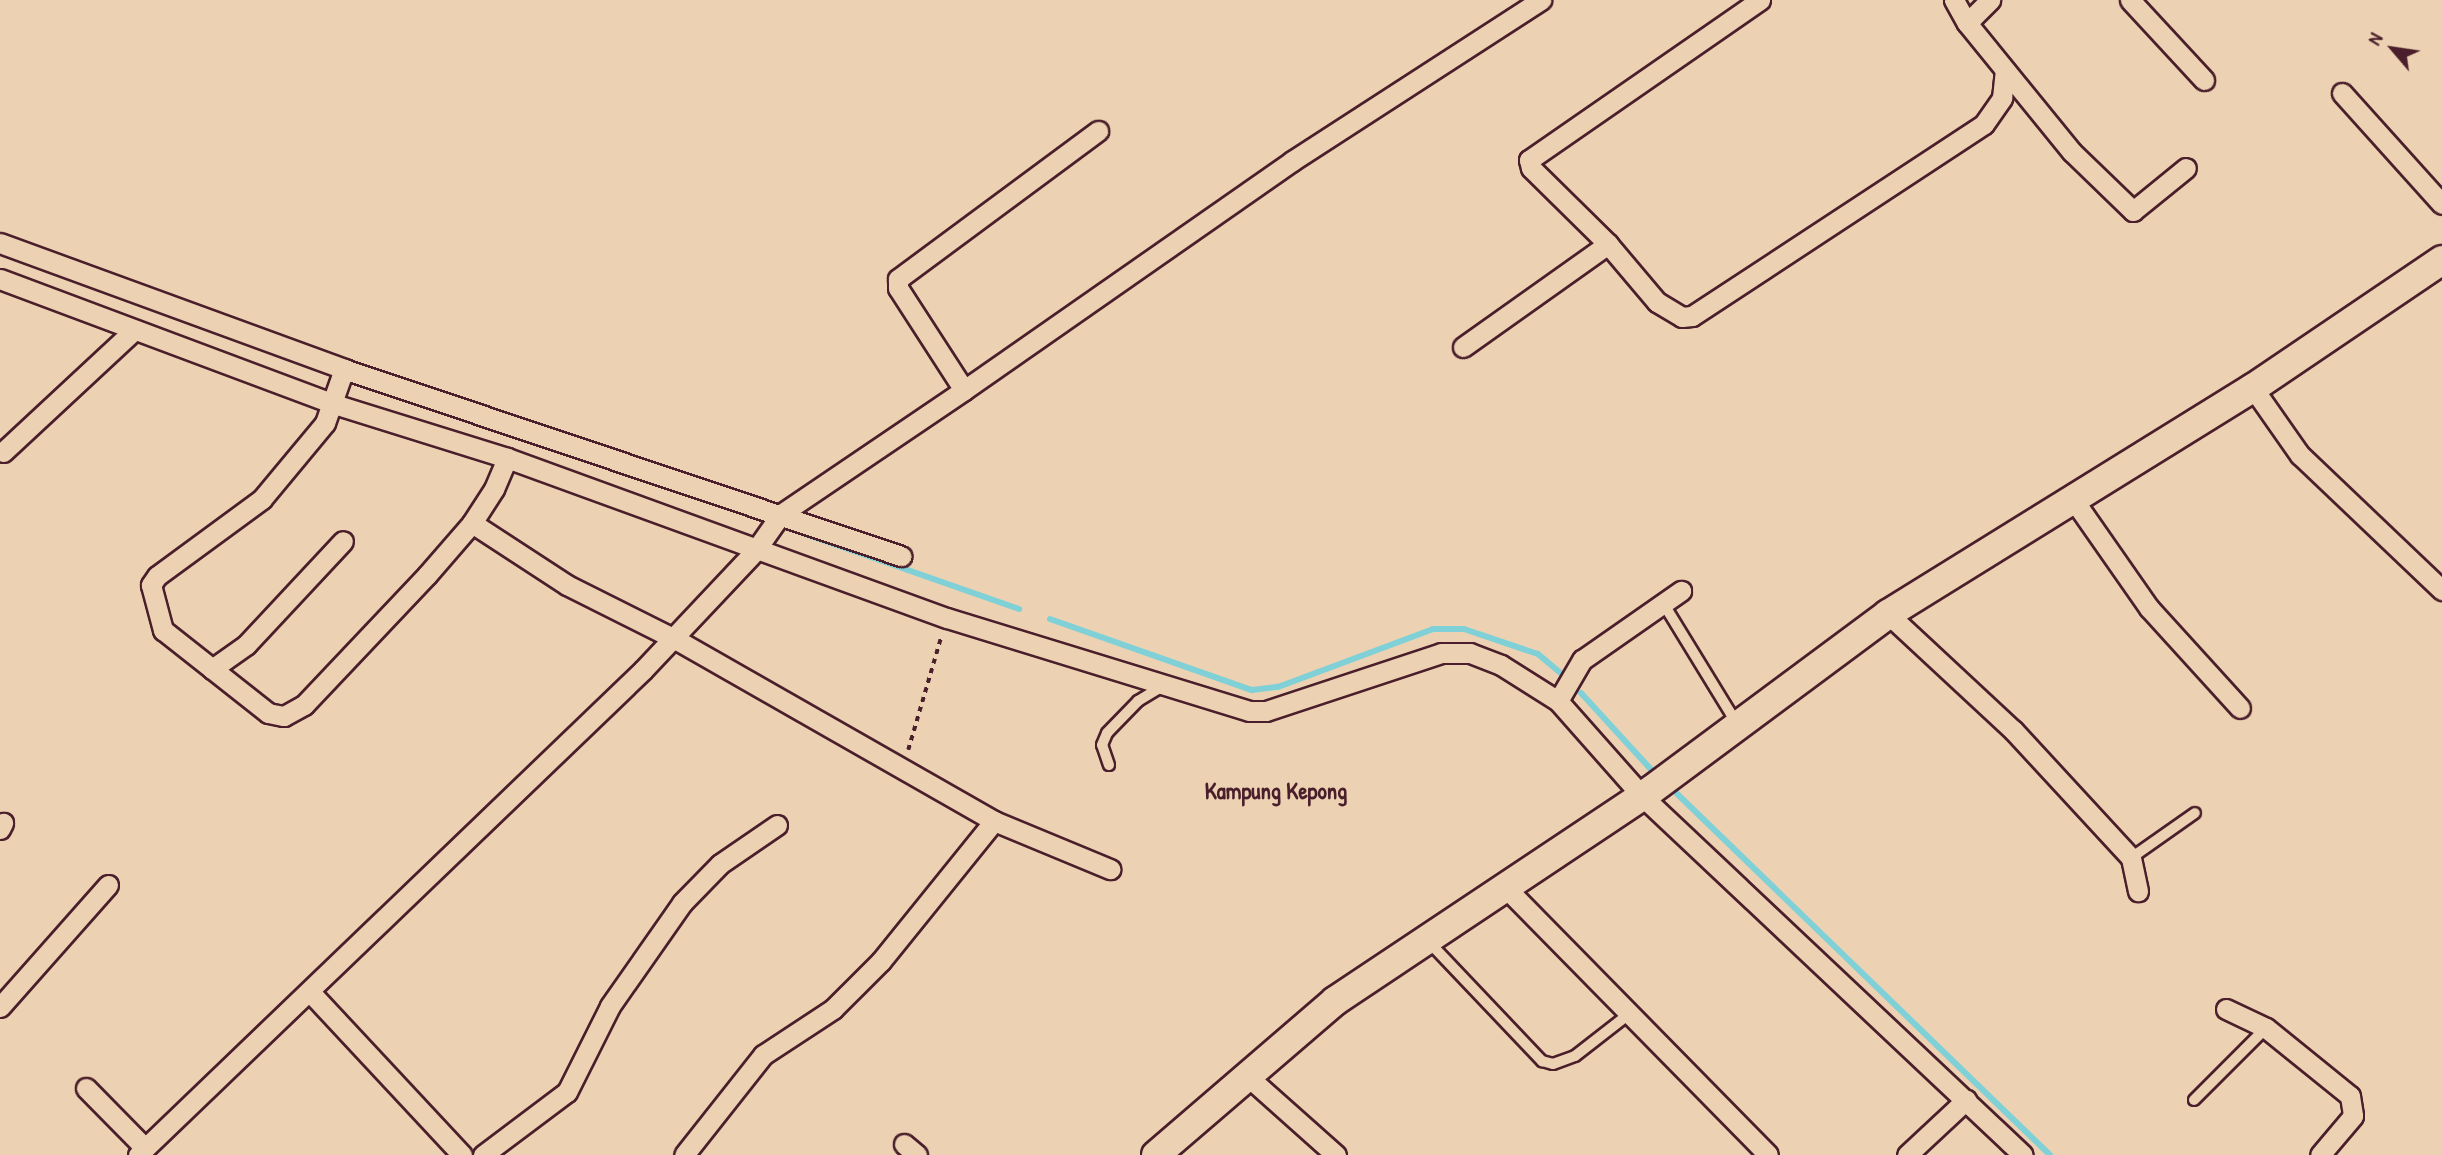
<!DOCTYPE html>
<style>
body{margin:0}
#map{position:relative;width:2442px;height:1155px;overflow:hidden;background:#ecd2b3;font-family:"Patrick Hand",sans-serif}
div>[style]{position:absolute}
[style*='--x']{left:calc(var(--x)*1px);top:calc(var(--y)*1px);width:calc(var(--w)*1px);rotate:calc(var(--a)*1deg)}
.stream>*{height:6px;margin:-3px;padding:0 3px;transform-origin:3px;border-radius:3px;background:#7fd0d7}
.path>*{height:3.5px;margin-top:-1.75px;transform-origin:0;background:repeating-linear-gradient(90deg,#4a1f2b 0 5px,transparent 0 10px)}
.roads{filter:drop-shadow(2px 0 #4a1f2b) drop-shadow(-2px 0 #4a1f2b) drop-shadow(0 2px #4a1f2b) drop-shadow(0 -2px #4a1f2b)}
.service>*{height:10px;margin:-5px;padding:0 5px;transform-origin:5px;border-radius:5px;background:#ecd2b3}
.minor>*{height:19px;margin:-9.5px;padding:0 9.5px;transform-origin:9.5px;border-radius:9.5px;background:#ecd2b3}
.secondary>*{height:28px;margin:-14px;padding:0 14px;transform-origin:14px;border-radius:14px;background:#ecd2b3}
span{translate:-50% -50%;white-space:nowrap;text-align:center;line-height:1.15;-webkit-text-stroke:6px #ecd2b3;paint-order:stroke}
.neighbourhood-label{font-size:23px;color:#4a1f2b;font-weight:700}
.north{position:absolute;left:2358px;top:14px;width:70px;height:70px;-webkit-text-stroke:5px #ecd2b3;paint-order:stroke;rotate:299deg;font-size:19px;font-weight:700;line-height:28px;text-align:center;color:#4a1f2b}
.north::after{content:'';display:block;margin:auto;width:24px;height:32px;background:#4a1f2b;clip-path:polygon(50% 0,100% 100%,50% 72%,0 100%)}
</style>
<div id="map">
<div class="stream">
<i style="--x:805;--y:534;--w:227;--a:19.3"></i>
<i style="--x:1050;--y:619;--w:214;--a:19.4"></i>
<i style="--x:1252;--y:690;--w:26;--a:-7"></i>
<i style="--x:1278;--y:687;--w:165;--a:-20.5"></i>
<i style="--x:1433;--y:629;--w:31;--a:0"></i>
<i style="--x:1464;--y:629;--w:78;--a:18.7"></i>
<i style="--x:1538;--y:654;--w:38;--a:40"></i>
<i style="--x:1581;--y:693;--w:114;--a:47.5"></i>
<i style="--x:1669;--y:786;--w:530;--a:44.08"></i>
</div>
<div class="path">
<i style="--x:908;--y:750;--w:118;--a:-73.7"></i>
</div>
<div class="roads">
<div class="service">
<i style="--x:1663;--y:603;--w:140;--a:58.5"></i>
<i style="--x:1109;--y:765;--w:21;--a:-109"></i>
<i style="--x:1102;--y:745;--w:13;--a:-67"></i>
<i style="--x:1107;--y:733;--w:45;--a:-45.9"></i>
<i style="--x:1138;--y:701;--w:29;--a:-31"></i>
<i style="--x:2131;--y:858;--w:78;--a:-35.1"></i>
<i style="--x:1428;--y:941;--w:166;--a:46.5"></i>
<i style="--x:1542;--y:1061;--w:11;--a:15"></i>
<i style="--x:1553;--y:1064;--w:23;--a:-20"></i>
<i style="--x:1575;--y:1056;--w:68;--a:-37.9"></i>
<i style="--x:2194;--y:1100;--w:102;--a:-45"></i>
</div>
<div class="minor">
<i style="--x:1760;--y:0;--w:281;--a:145.3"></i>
<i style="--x:1529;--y:160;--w:8;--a:76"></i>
<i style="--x:1531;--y:168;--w:108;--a:44.6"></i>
<i style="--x:1608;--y:244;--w:76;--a:49.8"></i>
<i style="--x:1657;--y:302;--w:29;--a:31"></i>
<i style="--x:1682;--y:317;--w:10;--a:-6"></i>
<i style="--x:1692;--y:316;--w:349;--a:-33.3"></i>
<i style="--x:1984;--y:124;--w:32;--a:-55"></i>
<i style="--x:2002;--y:98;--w:28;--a:-84"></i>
<i style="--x:1954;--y:0;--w:26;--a:61"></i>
<i style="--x:1967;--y:23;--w:166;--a:50.9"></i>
<i style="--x:2072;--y:152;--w:85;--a:44"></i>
<i style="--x:2133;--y:211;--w:68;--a:-39.1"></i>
<i style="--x:2130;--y:0;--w:109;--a:47.2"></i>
<i style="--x:1967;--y:23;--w:33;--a:-45"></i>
<i style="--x:2342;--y:93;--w:149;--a:48"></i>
<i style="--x:0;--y:243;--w:366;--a:20.1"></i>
<i style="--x:344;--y:369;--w:588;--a:18.56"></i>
<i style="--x:0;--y:279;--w:357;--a:20.5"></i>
<i style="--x:334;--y:404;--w:181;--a:17.3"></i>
<i style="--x:507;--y:458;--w:468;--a:20"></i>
<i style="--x:947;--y:618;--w:316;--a:17.1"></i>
<i style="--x:1249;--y:711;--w:17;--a:0"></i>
<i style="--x:1266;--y:711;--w:184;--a:-18.3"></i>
<i style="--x:1441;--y:653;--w:29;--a:0"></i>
<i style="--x:1470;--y:653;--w:33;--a:21"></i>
<i style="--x:1501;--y:665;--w:67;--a:32.3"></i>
<i style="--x:1558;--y:701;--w:127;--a:48.5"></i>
<i style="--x:1642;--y:796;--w:523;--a:43.3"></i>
<i style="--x:1463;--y:347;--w:178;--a:-35.4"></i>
<i style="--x:344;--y:369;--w:57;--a:109.4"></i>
<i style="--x:325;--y:423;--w:99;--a:129.7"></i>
<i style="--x:262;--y:499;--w:130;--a:143.7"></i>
<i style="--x:157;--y:576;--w:11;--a:124"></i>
<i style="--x:151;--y:585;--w:47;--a:75.1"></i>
<i style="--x:163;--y:630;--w:134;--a:38.3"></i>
<i style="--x:268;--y:713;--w:16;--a:11"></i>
<i style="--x:284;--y:716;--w:23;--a:-29"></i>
<i style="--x:304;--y:705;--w:179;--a:-46.6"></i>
<i style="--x:427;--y:575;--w:69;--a:-49.1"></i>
<i style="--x:472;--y:523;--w:40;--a:-57.1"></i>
<i style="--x:494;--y:489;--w:34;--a:-67"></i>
<i style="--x:2253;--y:388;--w:82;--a:55"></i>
<i style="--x:2300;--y:455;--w:196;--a:43.6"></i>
<i style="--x:964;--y:390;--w:400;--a:-34.9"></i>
<i style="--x:1292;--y:161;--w:297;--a:-32.9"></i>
<i style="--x:3;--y:452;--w:178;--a:-42.9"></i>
<i style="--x:2073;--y:499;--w:133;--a:55.1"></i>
<i style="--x:2149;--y:608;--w:135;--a:47.7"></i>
<i style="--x:472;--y:523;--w:113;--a:33.1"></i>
<i style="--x:567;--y:585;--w:121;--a:26.6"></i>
<i style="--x:675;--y:639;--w:367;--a:29.7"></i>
<i style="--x:994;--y:821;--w:180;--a:128.9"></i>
<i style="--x:881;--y:961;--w:68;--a:135"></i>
<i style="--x:833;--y:1009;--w:84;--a:146.7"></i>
<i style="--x:763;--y:1055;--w:127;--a:128.3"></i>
<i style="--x:1888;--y:614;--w:171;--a:42.9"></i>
<i style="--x:2013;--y:730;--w:174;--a:47.3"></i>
<i style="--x:2131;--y:858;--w:34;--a:78"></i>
<i style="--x:212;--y:669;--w:42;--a:-35.2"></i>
<i style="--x:246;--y:645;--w:142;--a:-47"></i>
<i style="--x:1558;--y:701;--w:48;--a:-59.7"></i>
<i style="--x:1582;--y:660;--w:121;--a:-34.9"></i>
<i style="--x:994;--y:821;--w:126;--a:22.5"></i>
<i style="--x:0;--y:829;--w:7;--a:-63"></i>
<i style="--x:1505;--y:887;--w:375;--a:45.5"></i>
<i style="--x:310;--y:992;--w:223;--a:47"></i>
<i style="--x:0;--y:1007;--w:163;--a:-48.5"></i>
<i style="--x:2226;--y:1009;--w:44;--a:25.4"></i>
<i style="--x:2266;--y:1028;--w:108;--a:39"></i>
<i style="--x:2350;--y:1096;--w:20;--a:81"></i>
<i style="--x:2353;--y:1116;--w:51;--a:130.2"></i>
<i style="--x:1245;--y:1074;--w:122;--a:41.7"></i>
<i style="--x:86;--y:1088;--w:84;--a:45.5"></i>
<i style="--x:904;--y:1144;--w:17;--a:40"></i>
<i style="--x:138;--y:1155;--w:700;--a:-43.84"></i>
<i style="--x:643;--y:670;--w:163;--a:-46.7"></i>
<i style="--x:755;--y:551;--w:45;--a:-54.9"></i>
<i style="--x:781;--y:514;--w:221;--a:-34.1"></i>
<i style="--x:964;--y:390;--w:121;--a:-122.9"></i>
<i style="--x:898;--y:288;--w:9;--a:-90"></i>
<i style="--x:898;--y:279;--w:249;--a:-36.5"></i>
<i style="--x:483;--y:1155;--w:105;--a:-36.9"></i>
<i style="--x:567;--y:1092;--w:96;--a:-63.4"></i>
<i style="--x:610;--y:1006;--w:126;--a:-55"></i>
<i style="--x:682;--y:903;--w:54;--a:-45.7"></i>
<i style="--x:720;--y:864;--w:69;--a:-34.4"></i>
<i style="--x:1907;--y:1155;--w:81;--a:-43"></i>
</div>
<div class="secondary">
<i style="--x:1156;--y:1155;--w:236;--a:-40.7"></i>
<i style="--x:1335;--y:1001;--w:379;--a:-33.7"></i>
<i style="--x:1650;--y:791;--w:297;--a:-36.6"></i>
<i style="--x:1888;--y:614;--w:429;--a:-31.8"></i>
<i style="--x:2253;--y:388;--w:228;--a:-34.1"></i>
</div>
</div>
<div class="neighbourhood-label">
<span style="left:1276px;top:791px">Kampung Kepong</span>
</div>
<div class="north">N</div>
</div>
